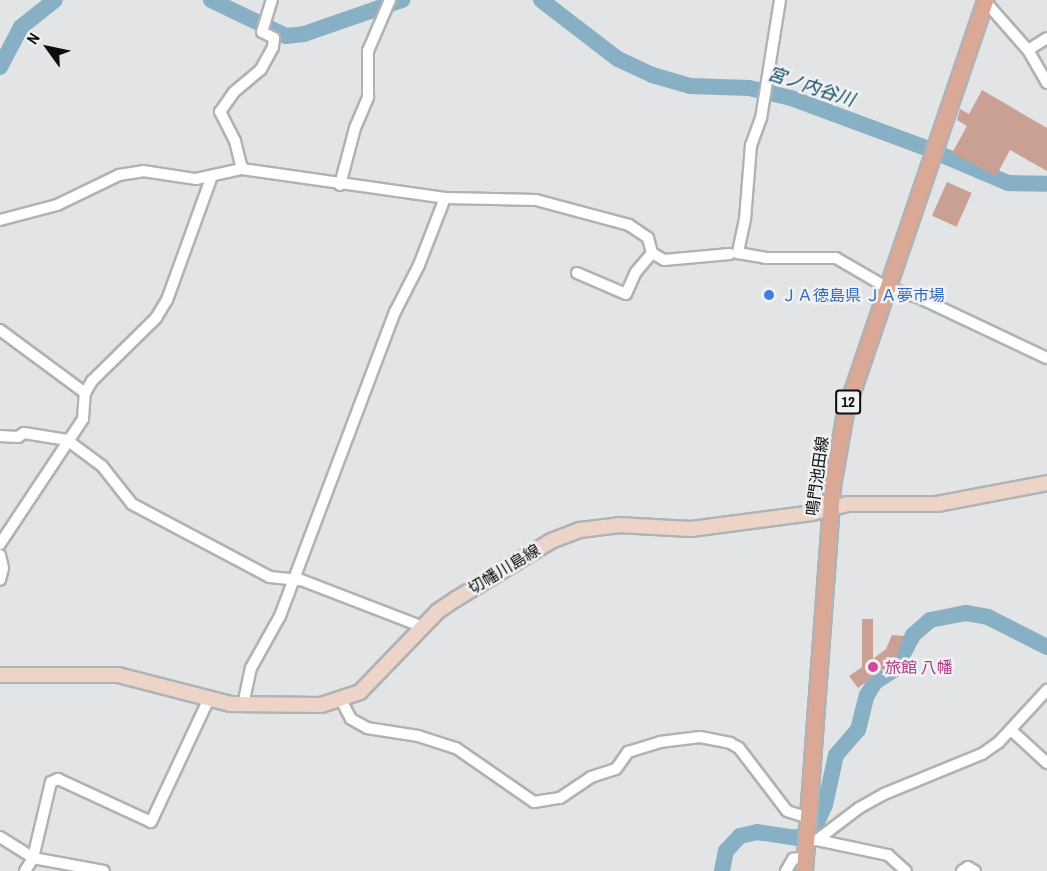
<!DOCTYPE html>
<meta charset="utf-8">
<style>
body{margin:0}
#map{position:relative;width:1047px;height:871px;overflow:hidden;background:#e2e4e6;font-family:"Archivo Narrow","Noto Sans JP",sans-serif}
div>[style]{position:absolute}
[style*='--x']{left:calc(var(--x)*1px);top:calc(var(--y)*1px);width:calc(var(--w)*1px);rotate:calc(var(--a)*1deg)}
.river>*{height:16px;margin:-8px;padding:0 8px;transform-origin:8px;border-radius:8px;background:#87b0c4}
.building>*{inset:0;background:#caa094;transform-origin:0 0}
.roads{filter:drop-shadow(2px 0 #b0b2b3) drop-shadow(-2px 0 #b0b2b3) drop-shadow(0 2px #b0b2b3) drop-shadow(0 -2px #b0b2b3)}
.street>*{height:10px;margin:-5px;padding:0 5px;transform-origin:5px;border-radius:5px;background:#fff}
.secondary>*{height:14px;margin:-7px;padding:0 7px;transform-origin:7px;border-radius:7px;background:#edd4c9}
.primary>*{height:15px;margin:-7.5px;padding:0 7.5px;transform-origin:7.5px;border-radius:7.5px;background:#daa894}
.dots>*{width:16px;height:16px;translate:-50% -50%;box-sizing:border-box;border:3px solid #eff1f3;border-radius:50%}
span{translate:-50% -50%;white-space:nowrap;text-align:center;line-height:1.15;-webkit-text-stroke:5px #eff1f3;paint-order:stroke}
.shield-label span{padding:2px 4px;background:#eff1f3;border:2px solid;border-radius:4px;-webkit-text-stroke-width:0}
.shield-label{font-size:15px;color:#0d0d0e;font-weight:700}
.shop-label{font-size:16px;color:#366cbe}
.left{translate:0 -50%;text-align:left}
.street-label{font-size:16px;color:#0d0d0e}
.hotel-label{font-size:16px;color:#b23c85}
.water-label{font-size:18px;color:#0c455a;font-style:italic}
.north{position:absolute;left:18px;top:18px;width:60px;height:60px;-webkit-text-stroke:4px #eff1f3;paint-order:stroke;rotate:303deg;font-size:16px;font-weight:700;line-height:24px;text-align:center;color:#0d0d0e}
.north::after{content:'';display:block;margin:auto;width:21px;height:27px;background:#0d0d0e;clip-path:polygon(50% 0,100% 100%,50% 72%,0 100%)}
</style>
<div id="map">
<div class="river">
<i style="--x:211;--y:0;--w:83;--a:25.6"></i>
<i style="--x:286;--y:36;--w:18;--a:-6"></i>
<i style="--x:304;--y:34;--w:104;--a:-19.1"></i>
<i style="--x:541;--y:0;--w:97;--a:37.5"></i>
<i style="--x:618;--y:59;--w:38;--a:25"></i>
<i style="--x:652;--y:75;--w:40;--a:16"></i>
<i style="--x:690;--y:86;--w:59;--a:1.9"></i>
<i style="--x:749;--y:88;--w:43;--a:13.4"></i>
<i style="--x:791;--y:98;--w:139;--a:20.3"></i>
<i style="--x:921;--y:146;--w:95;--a:23"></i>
<i style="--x:1008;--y:183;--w:39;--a:1"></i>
<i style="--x:0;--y:67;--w:45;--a:-62.3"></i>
<i style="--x:21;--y:27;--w:43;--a:-38.5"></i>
<i style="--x:722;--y:871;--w:20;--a:-79"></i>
<i style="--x:726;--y:851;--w:21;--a:-47"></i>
<i style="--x:740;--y:836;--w:17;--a:-13"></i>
<i style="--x:757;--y:832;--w:40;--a:8.5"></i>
<i style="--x:797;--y:838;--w:21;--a:-31"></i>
<i style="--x:815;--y:827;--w:24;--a:-66"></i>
<i style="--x:825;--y:805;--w:51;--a:-77.6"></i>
<i style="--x:836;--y:755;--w:33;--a:-49"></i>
<i style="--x:858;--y:730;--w:36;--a:-76"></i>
<i style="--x:867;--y:695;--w:15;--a:-58"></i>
<i style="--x:875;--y:682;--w:24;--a:-33"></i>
<i style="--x:895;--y:669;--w:38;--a:-62"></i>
<i style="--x:913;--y:635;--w:23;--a:-41"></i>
<i style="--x:930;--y:620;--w:37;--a:-11"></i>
<i style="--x:966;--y:613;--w:22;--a:10"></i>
<i style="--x:988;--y:617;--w:66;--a:27"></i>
</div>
<div class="building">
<i style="clip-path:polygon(982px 90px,1047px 128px,1047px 171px,1010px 150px,996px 176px,952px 153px,967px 126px,957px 120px,960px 109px,969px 114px)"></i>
<i style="left:947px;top:182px;width:27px;height:37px;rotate:24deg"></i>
<i style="clip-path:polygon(862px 619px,873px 619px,873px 659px,886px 649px,892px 635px,904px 636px,896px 659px,858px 688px,849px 676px,862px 667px)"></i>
</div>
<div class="roads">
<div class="street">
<i style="--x:780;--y:0;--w:120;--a:99.1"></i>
<i style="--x:761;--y:118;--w:29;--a:110"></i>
<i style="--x:751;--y:145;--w:74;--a:94.6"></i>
<i style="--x:745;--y:219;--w:35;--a:102"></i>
<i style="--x:738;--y:253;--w:27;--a:10"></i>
<i style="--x:765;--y:258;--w:71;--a:0"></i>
<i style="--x:836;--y:258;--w:58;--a:30.1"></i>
<i style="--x:886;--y:287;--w:38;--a:18"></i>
<i style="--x:922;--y:299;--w:138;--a:25.3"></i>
<i style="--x:984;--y:0;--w:67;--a:48.7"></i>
<i style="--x:1028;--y:50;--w:38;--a:60"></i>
<i style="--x:1028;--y:50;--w:22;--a:-32"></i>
<i style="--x:242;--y:169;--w:29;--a:-104"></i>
<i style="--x:235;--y:141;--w:33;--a:-117"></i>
<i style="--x:220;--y:112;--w:24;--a:-55"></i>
<i style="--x:234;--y:92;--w:35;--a:-40"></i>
<i style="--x:261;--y:69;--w:25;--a:-61"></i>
<i style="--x:273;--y:47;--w:9;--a:-84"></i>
<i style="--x:274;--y:38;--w:13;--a:-153"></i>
<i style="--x:262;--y:32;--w:34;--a:-73"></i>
<i style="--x:340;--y:185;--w:59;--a:-75.3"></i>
<i style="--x:355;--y:128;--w:34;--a:-67"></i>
<i style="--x:368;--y:97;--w:46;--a:-90"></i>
<i style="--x:368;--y:51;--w:56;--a:-66.7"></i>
<i style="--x:0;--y:220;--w:59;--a:-14.7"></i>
<i style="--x:57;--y:205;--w:69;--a:-25.8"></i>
<i style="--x:119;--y:175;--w:24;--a:-9"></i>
<i style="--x:143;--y:171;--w:54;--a:8.6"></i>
<i style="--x:196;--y:179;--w:47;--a:-12.3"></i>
<i style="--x:242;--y:169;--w:205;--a:8.1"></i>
<i style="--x:445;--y:198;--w:91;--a:1.3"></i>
<i style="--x:536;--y:200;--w:96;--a:15"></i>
<i style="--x:629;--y:225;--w:23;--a:34"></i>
<i style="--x:648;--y:238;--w:16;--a:75"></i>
<i style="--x:652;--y:253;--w:14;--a:30"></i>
<i style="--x:664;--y:260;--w:66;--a:-5.2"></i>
<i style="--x:577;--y:273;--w:53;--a:23.2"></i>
<i style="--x:626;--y:294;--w:24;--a:-66"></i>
<i style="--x:636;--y:272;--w:25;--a:-50"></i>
<i style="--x:0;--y:330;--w:106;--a:36.5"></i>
<i style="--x:0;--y:436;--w:18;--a:3"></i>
<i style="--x:18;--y:437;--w:7;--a:-34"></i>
<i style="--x:24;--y:433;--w:44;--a:9.2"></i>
<i style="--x:67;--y:440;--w:44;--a:36.6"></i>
<i style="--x:102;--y:466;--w:48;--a:51.7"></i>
<i style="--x:132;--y:504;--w:156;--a:27.9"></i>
<i style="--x:270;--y:577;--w:31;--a:6"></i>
<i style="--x:301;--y:580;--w:131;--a:21.1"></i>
<i style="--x:0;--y:544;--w:150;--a:-56.4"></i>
<i style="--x:83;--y:419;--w:26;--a:-86"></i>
<i style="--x:85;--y:393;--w:14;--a:-60"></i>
<i style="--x:92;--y:381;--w:90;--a:-44.5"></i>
<i style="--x:156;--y:318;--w:21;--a:-59"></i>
<i style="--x:167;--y:300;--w:132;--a:-70.1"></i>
<i style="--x:0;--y:555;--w:13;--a:77"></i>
<i style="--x:3;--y:568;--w:12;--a:104"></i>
<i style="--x:341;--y:700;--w:21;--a:62"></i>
<i style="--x:351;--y:719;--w:18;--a:29"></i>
<i style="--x:367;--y:728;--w:52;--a:8.9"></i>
<i style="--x:418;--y:736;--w:40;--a:18"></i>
<i style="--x:456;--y:748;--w:95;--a:34.7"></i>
<i style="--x:534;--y:802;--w:26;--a:-9"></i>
<i style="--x:560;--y:798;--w:37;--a:-34"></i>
<i style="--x:591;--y:777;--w:26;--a:-18"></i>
<i style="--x:616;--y:769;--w:21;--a:-55"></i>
<i style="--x:628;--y:752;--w:34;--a:-17"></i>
<i style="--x:660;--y:742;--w:40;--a:-7.1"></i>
<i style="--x:700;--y:737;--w:31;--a:11"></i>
<i style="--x:730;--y:743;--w:10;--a:29"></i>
<i style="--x:739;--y:748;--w:79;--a:52.7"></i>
<i style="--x:787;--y:811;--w:22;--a:18"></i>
<i style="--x:243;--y:705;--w:38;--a:-78"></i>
<i style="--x:251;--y:668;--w:60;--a:-60.9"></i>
<i style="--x:280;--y:616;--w:325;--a:-69.3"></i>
<i style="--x:395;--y:312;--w:53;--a:-62.9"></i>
<i style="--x:419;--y:265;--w:72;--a:-68.8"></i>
<i style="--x:1011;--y:730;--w:49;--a:42.5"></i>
<i style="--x:0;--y:837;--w:39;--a:32"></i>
<i style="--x:33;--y:858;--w:72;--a:10.4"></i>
<i style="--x:817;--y:840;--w:73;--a:11.9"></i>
<i style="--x:888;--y:855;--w:24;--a:42"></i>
<i style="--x:806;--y:841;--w:11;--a:-5"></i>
<i style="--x:817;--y:840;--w:53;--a:-37.3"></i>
<i style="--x:859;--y:808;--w:29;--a:-29"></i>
<i style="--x:884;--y:794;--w:106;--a:-22.2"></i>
<i style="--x:982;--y:754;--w:21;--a:-35"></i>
<i style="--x:999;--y:742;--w:71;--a:-47.3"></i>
<i style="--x:25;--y:871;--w:15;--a:-58"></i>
<i style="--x:33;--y:858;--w:78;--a:-76.7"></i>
<i style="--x:51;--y:782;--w:8;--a:-23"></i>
<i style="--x:58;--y:779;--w:102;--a:24.8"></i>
<i style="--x:151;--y:822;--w:134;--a:-64.8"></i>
<i style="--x:786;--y:871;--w:14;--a:-60"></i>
<i style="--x:793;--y:859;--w:11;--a:-10"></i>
<i style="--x:962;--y:871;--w:7;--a:-34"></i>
<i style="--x:968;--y:867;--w:8;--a:30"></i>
</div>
<div class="secondary">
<i style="--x:0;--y:675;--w:118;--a:0"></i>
<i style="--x:118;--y:675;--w:117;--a:14.4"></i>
<i style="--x:231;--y:704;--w:90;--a:0.6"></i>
<i style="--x:321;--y:705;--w:41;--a:-18.4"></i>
<i style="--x:360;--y:692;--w:112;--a:-46.1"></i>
<i style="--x:438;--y:611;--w:22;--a:-34"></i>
<i style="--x:456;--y:599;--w:111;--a:-31.4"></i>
<i style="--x:551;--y:541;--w:31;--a:-21"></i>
<i style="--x:580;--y:530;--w:38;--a:-7"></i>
<i style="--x:618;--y:525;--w:73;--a:3.1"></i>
<i style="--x:691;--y:529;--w:122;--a:-7.5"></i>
<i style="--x:812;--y:513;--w:36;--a:-14"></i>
<i style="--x:847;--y:504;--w:90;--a:0"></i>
<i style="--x:937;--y:504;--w:112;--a:-10.8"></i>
</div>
<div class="primary">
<i style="--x:804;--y:871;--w:386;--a:-85.8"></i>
<i style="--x:832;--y:486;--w:75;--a:-80"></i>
<i style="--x:845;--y:412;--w:435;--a:-71.2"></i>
</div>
</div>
<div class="dots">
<i style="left:769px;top:295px;background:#3f7fe0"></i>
<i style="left:873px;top:667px;background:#d1479c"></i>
</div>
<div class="shield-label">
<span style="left:848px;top:402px">12</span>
</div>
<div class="shop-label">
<span class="left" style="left:781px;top:295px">ＪＡ徳島県 ＪＡ夢市場</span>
</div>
<div class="street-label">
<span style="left:817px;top:476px;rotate:-82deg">鳴門池田線</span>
<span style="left:504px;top:569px;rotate:-31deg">切幡川島線</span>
</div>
<div class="hotel-label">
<span class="left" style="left:885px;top:667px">旅館 八幡</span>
</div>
<div class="water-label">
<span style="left:811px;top:87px;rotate:18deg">宮ノ内谷川</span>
</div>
<div class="north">N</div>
</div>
